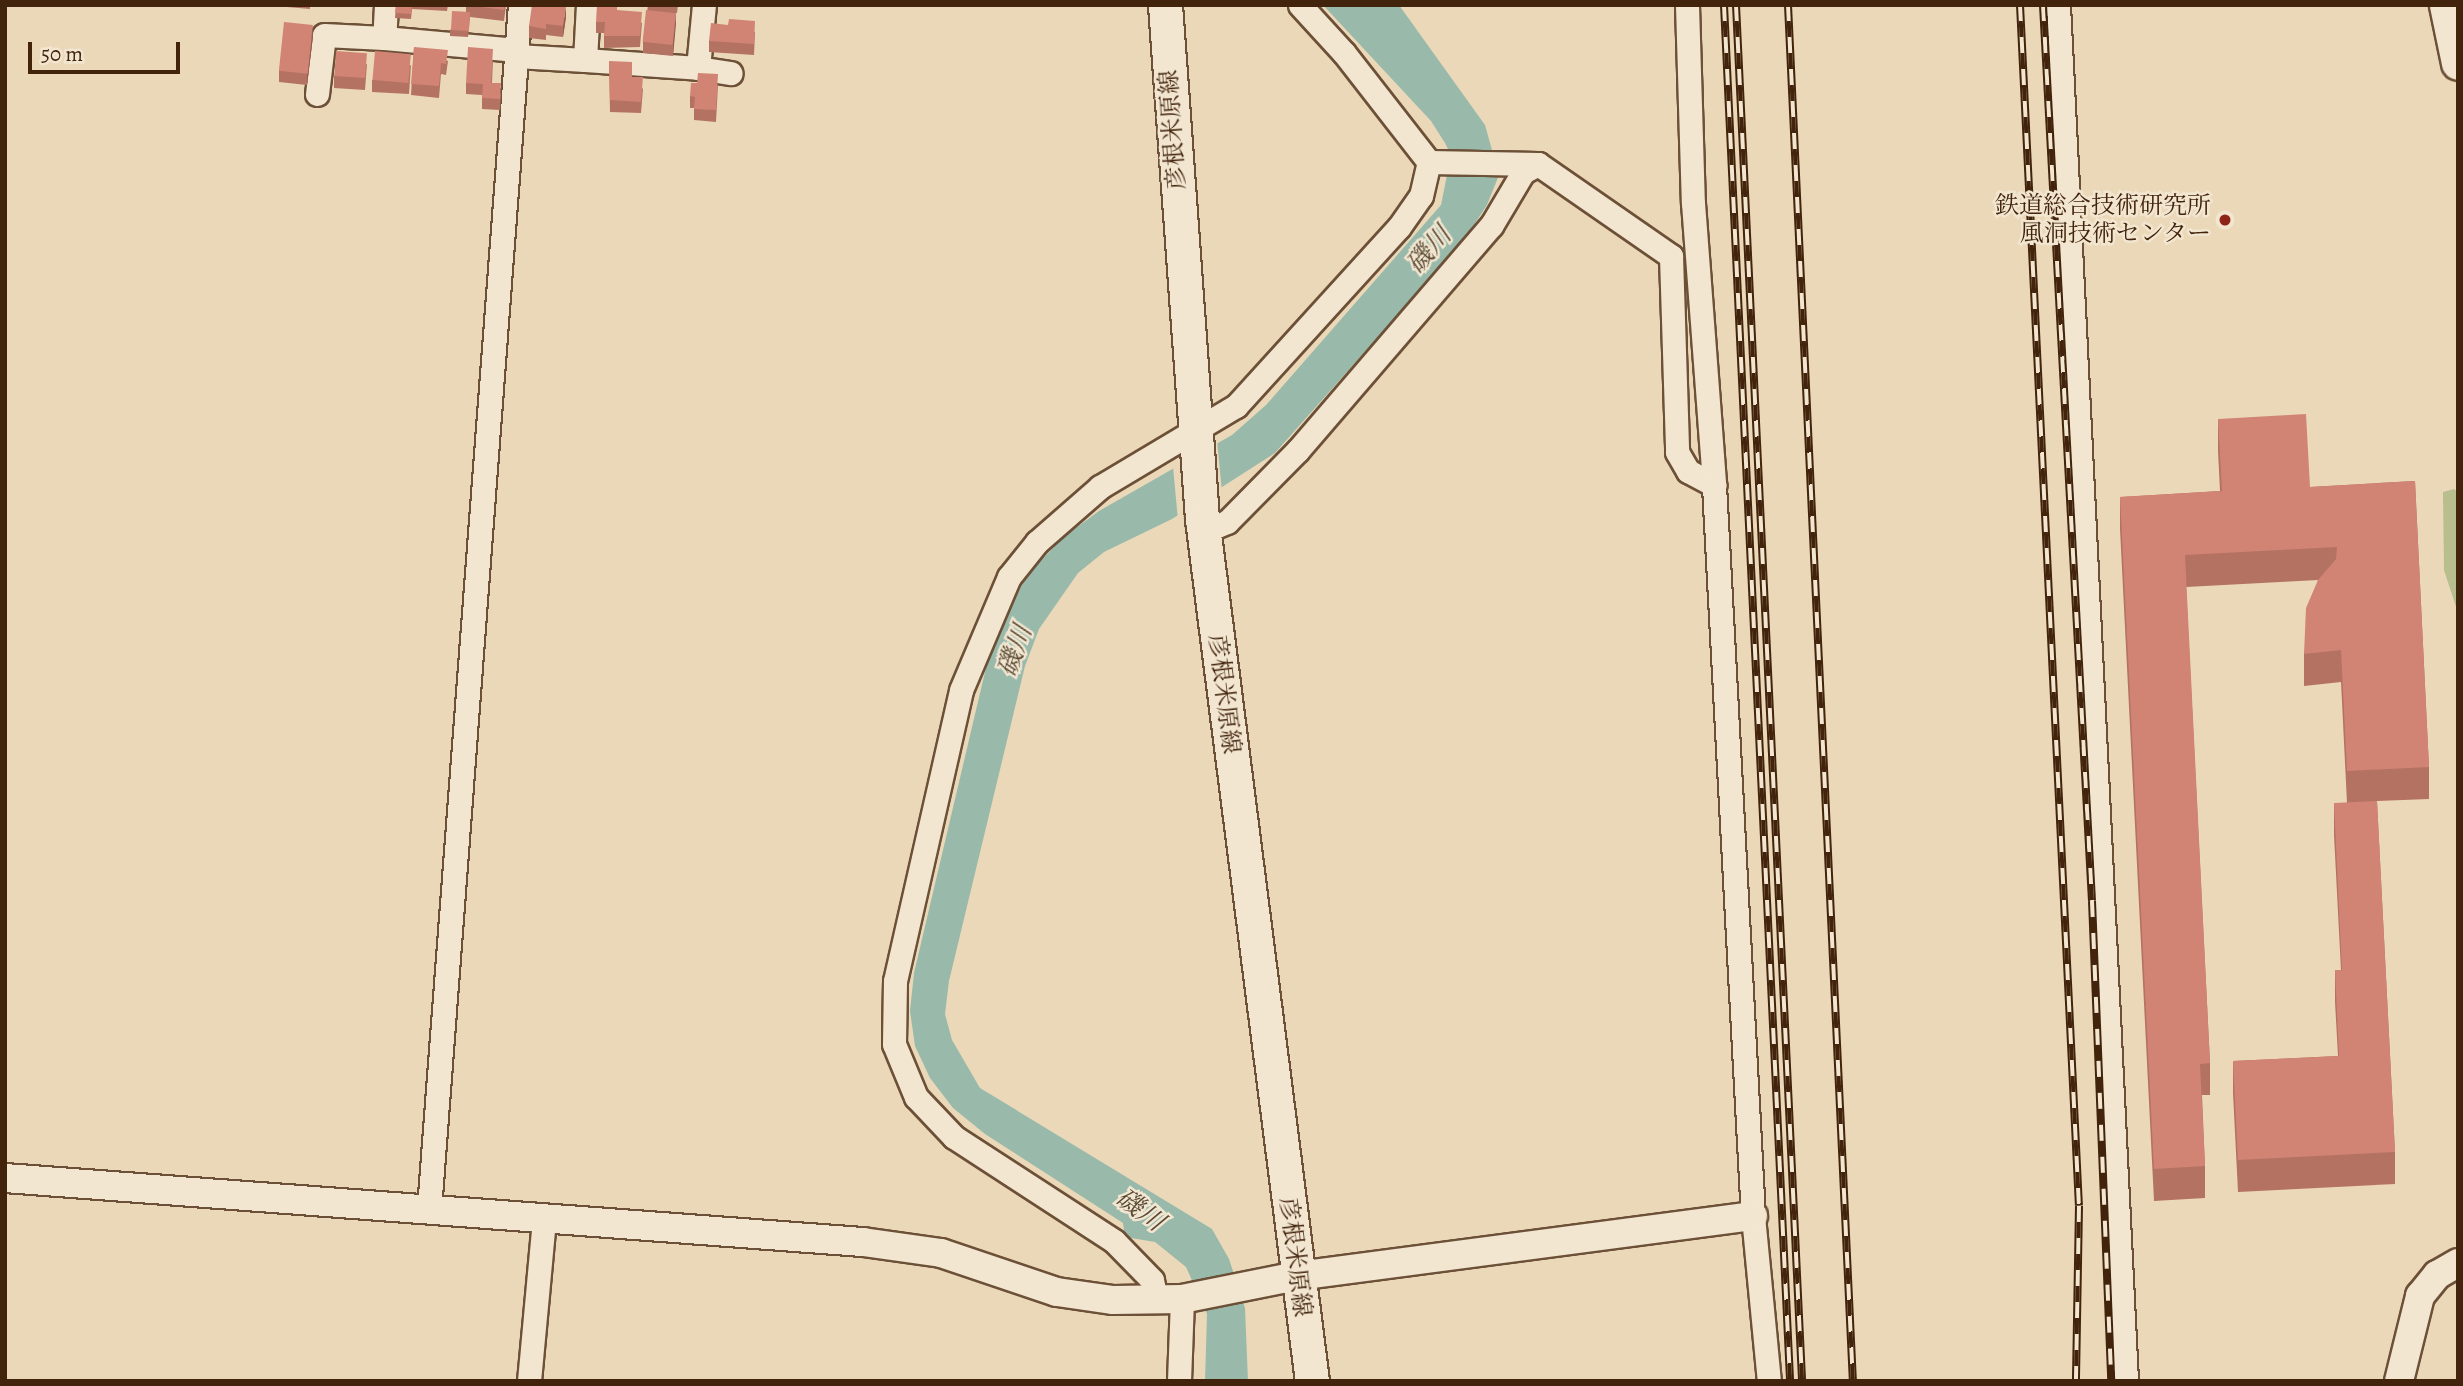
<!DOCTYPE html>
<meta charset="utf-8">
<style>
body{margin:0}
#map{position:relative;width:2463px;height:1386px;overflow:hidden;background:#ebd8b8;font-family:Alegreya,"Noto Serif JP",serif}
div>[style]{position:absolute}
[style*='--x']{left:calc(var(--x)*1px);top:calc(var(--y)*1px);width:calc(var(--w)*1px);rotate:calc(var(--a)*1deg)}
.green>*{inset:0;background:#b8be8e}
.water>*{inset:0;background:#99baab}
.pier>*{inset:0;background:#ebd8b8}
.roads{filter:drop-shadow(2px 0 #6c5037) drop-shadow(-2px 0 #6c5037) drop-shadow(0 2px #6c5037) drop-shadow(0 -2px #6c5037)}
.minor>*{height:23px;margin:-11.5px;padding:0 11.5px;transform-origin:11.5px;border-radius:11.5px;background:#f2e6d1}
.tertiary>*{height:28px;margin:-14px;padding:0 14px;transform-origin:14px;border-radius:14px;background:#f2e6d1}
.secondary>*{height:33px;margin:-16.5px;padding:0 16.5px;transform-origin:16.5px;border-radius:16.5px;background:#f2e6d1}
.rail>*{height:8px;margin-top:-4px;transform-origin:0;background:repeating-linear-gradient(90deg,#f2e6d1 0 16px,#42230c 0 32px);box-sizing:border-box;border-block:2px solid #42230c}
.wall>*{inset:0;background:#b47263}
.shaded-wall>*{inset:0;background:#925c50}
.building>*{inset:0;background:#d18473;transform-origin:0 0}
.dots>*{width:19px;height:19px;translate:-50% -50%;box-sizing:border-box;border:4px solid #f2e6d1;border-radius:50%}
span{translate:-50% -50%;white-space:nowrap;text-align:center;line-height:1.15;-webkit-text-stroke:5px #f2e6d1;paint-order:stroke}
.street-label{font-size:24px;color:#42230c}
.poi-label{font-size:24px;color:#42230c}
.right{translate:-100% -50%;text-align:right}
.water-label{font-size:26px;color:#584934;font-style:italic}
.frame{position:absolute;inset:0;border:7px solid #42230c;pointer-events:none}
.scale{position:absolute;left:28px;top:42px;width:152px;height:32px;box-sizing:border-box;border:4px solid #42230c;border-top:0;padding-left:9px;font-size:21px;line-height:24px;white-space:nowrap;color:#42230c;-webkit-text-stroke:5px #f2e6d1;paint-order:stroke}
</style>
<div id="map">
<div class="green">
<i style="clip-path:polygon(2454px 489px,2458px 492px,2458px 613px,2444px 570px,2443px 492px)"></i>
</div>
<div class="water">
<i style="clip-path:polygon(1323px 5px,1399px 5px,1485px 125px,1499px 175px,1487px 205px,1464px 240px,1275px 453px,1172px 519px,1104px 552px,1078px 573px,1039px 629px,1025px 666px,949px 981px,945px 1014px,952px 1040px,980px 1088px,1212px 1229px,1229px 1259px,1245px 1308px,1248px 1381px,1205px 1381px,1207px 1314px,1186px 1267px,1155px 1242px,1125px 1237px,1123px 1223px,985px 1134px,953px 1108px,930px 1078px,915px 1046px,910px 1011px,914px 973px,989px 655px,1006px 610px,1032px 569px,1065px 536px,1099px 511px,1232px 435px,1266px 405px,1441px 205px,1451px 155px,1445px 143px,1431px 121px)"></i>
</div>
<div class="pier">
<i style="clip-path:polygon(1217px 440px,1222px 492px,1178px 520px,1173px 467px)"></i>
</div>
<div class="roads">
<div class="minor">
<i style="--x:386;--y:5;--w:33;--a:93"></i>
<i style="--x:384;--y:38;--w:133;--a:5.2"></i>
<i style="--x:1300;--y:5;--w:65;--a:47.5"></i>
<i style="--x:1344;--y:53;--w:138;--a:52.1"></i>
<i style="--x:1429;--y:162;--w:109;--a:1.1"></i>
<i style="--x:1538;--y:164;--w:162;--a:34.7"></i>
<i style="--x:1671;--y:256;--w:196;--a:88.2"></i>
<i style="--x:1677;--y:452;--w:22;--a:60"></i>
<i style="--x:1688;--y:471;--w:30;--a:28"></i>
<i style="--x:1687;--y:5;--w:198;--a:88.3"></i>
<i style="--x:1693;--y:203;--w:283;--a:85.7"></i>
<i style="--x:1714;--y:485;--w:732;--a:86.95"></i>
<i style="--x:1753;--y:1216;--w:166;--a:84.5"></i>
<i style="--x:2058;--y:5;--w:1378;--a:87.17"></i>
<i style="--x:516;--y:56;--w:69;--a:3.3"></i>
<i style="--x:585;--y:60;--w:55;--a:-86.9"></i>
<i style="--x:585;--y:60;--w:113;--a:4"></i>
<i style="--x:698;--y:68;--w:63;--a:-84.6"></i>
<i style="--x:698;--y:68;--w:33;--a:9"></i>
<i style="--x:317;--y:94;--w:59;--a:-83.2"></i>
<i style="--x:324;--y:35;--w:60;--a:2.9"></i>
<i style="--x:1203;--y:532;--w:26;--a:-23"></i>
<i style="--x:1227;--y:522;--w:101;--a:-45.4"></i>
<i style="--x:1298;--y:450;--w:296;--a:-49.3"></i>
<i style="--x:1491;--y:226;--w:63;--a:-59.3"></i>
<i style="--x:1523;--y:172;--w:17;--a:-28"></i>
<i style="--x:429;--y:1209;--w:1207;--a:-85.68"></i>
<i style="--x:1156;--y:1299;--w:19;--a:-102"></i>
<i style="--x:1152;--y:1280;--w:54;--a:-134.3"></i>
<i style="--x:1114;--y:1241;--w:191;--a:-147"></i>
<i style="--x:954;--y:1137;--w:55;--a:-133.5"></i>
<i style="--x:916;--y:1097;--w:57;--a:-112.5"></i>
<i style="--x:894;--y:1044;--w:63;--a:-89.1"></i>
<i style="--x:895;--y:981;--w:298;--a:-77.2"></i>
<i style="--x:961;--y:690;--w:123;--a:-67"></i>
<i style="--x:1009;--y:577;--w:45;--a:-51.3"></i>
<i style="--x:1037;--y:542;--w:84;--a:-41.1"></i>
<i style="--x:1100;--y:487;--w:158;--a:-30.8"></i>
<i style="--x:1236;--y:406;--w:242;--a:-47.7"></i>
<i style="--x:1399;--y:227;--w:38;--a:-55"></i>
<i style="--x:1421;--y:196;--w:35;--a:-77"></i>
<i style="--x:529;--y:1381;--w:164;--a:-84.7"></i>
<i style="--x:1179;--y:1381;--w:82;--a:-87.9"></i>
</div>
<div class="tertiary">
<i style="--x:5;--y:1178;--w:860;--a:4.27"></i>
<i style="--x:863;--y:1242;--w:79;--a:8"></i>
<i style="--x:941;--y:1253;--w:122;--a:18.6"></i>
<i style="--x:1057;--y:1292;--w:57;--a:8.1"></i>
<i style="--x:1113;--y:1300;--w:69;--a:-0.8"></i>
<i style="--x:1182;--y:1299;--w:117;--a:-11.3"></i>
<i style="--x:1297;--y:1276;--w:460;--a:-7.5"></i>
<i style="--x:2399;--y:1381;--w:88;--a:-76.1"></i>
<i style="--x:2420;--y:1296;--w:27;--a:-51"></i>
<i style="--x:2437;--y:1275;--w:24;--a:-30"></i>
</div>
<div class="secondary">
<i style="--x:1165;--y:5;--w:515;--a:85.88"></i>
<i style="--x:1202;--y:519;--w:869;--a:82.73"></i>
<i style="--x:2446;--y:5;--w:59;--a:78.3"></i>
</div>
</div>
<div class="rail">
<i style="--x:1724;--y:5;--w:1378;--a:87.25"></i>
<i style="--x:1736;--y:5;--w:1378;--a:87.25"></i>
<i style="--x:1788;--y:5;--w:1378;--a:87.3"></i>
<i style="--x:2020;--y:5;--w:1202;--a:87.19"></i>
<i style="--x:2079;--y:1206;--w:175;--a:91"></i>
<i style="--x:2043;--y:5;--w:897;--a:86.87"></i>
<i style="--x:2092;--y:901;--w:480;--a:87.7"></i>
</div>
<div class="wall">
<i style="clip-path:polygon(287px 5px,310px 5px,310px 9px,287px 7px)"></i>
<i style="clip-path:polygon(396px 5px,448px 5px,447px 11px,412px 9px,411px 19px,395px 18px)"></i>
<i style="clip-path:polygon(466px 5px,506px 5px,504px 21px,470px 17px,468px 37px,450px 36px,450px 30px,466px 12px)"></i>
<i style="clip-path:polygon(648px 5px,678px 5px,677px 13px,676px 13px,673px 56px,643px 53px,643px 42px)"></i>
<i style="clip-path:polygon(617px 10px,642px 23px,640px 47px,604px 48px,604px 33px,596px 33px,596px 22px)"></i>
<i style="clip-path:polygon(566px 17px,563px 37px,546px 35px,546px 40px,529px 38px,529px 26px)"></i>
<i style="clip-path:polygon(755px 32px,754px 55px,709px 52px,709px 41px)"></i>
<i style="clip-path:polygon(313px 36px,307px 85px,279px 82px,279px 71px)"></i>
<i style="clip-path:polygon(414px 47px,448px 61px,446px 75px,441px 74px,439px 98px,411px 95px)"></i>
<i style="clip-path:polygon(493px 60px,492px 83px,501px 94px,500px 110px,482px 109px,482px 95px,466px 94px,466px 83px)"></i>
<i style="clip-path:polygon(609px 61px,632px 77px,643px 89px,641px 113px,610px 112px)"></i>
<i style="clip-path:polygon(367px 64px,365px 90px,334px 88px,334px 76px)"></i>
<i style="clip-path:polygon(411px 65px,409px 94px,372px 92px,372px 80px)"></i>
<i style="clip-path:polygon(718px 85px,716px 122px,694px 120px,694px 108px,690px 108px,690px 96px)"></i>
<i style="clip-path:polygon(2218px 419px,2310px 487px,2415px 481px,2429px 767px,2429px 799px,2377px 801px,2395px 1152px,2395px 1184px,2238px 1192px,2233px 1093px,2233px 1061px,2338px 1056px,2335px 1002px,2335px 970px,2341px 970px,2334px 835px,2334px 803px,2347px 803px,2341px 682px,2304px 686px,2304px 654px,2318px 580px,2186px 587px,2210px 1063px,2210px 1095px,2202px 1095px,2205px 1166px,2205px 1198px,2154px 1201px,2120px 529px,2120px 497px,2220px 491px,2218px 451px)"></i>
</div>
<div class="shaded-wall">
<i style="clip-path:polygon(566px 6px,566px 17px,563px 37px,563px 26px)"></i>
<i style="clip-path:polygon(676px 13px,676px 24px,673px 56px,673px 45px)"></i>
<i style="clip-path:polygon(313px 25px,313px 36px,307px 85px,307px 74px)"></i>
</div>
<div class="building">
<i style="clip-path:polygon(396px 5px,412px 5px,411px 14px,395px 13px)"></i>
<i style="clip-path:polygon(466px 5px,505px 5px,504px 10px)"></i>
<i style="clip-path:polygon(532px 5px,566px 6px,563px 26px,546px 24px,546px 29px,529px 26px)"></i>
<i style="clip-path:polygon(597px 5px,617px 6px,617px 10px,642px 12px,640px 36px,604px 36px,605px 22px,596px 22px)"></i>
<i style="left:646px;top:10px;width:30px;height:32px;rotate:6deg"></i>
<i style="left:452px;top:11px;width:18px;height:19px;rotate:3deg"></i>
<i style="clip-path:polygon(729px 19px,755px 21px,754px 44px,709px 41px,711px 23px,728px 25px)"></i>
<i style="left:284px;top:22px;width:29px;height:49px;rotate:6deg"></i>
<i style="clip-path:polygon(414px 47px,448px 50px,446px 64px,441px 63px,439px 86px,411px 84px)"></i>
<i style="clip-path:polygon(468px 47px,493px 49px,491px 83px,501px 83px,500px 99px,482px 98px,483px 84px,466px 83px)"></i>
<i style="left:336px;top:51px;width:31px;height:25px;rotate:4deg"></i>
<i style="left:375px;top:51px;width:36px;height:29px;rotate:5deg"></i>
<i style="clip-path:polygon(609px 61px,632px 62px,632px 77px,643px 77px,641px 102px,610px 100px)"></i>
<i style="clip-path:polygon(698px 73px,718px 74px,716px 110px,694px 109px,695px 97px,690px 96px,691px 83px,697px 83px)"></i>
<i style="clip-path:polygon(2306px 414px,2310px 487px,2415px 481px,2429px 767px,2347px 771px,2341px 650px,2304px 654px,2306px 608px,2318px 580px,2336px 559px,2337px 547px,2185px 555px,2210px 1063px,2200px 1064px,2205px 1166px,2154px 1169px,2120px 497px,2222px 491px,2218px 419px)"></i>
<i style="clip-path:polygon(2377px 801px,2395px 1152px,2238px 1160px,2233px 1061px,2339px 1056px,2335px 970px,2342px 970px,2334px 803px)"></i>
</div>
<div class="dots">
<i style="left:2225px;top:220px;background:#8f2418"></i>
</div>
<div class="street-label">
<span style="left:1173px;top:130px;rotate:-94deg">彦根米原線</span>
<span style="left:1224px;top:694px;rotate:83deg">彦根米原線</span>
<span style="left:1295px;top:1257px;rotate:83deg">彦根米原線</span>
</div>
<div class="poi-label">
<span class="right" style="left:2211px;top:220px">鉄道総合技術研究所<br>風洞技術センター</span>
</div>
<div class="water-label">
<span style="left:1429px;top:250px;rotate:-49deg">磯川</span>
<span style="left:1015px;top:651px;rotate:-70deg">磯川</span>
<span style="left:1140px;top:1210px;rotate:36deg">磯川</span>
</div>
<div class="frame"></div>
<div class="scale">50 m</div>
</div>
